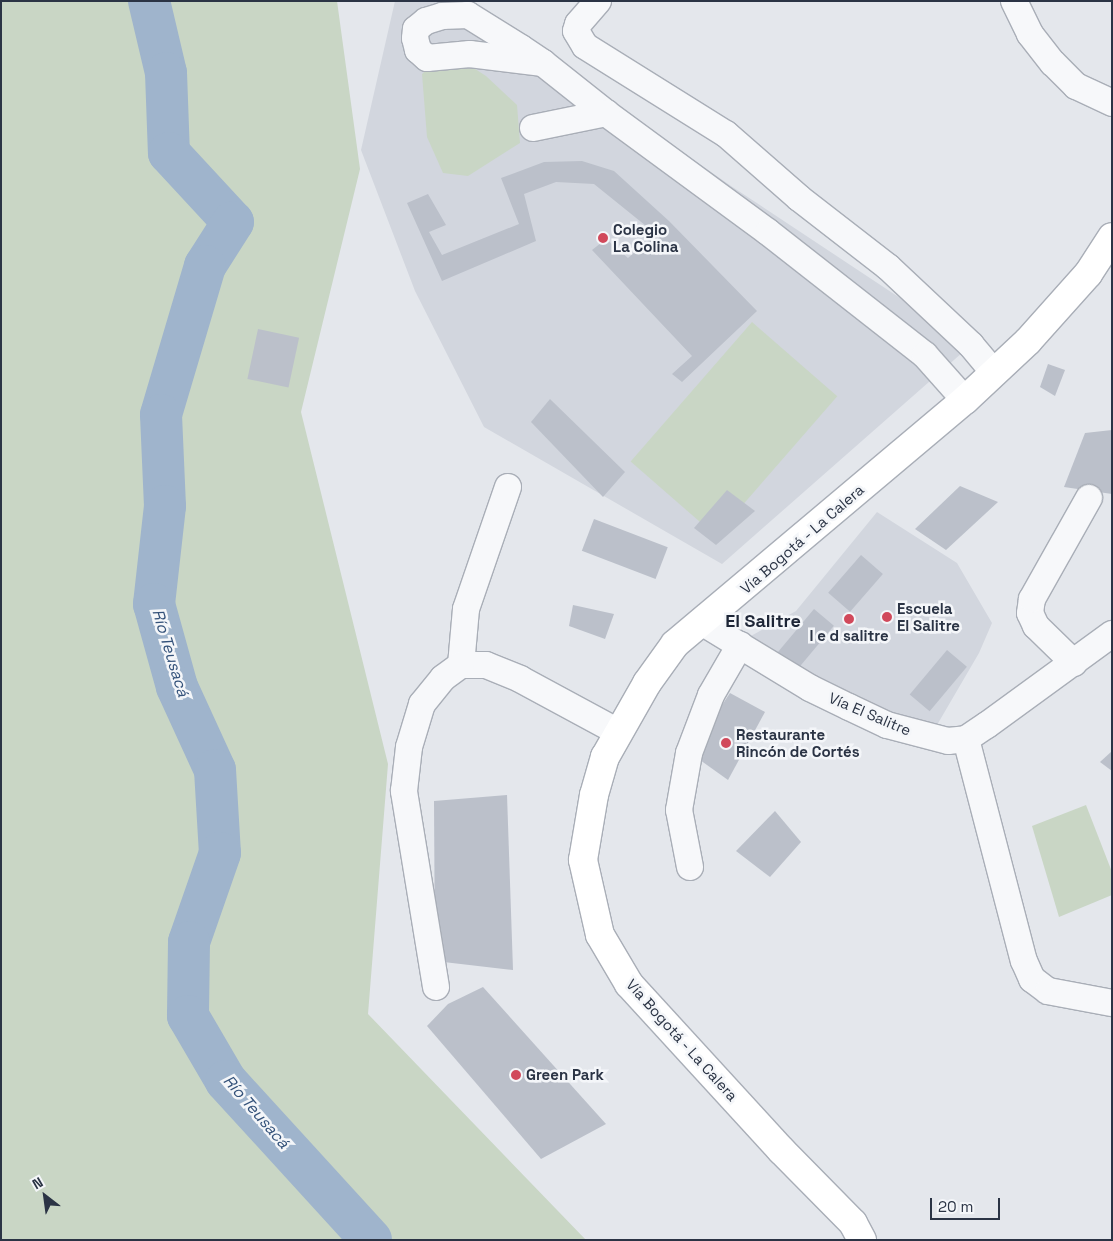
<!DOCTYPE html>
<meta charset="utf-8">
<style>
body{margin:0}
#map{position:relative;width:1113px;height:1241px;overflow:hidden;background:#e4e7ec;font-family:"Space Grotesk",sans-serif}
div>[style]{position:absolute}
[style*='--x']{left:calc(var(--x)*1px);top:calc(var(--y)*1px);width:calc(var(--w)*1px);rotate:calc(var(--a)*1deg)}
.built>*{inset:0;background:#d2d6de}
.green>*{inset:0;background:#c9d6c5;transform-origin:0 0}
.river>*{height:42px;margin:-21px;padding:0 21px;transform-origin:21px;border-radius:21px;background:#9fb4cc}
.building>*{inset:0;background:#bbc0ca;transform-origin:0 0}
.roads{filter:drop-shadow(1px 0 #a9aeb7) drop-shadow(-1px 0 #a9aeb7) drop-shadow(0 1px #a9aeb7) drop-shadow(0 -1px #a9aeb7)}
.minor>*{height:26px;margin:-13px;padding:0 13px;transform-origin:13px;border-radius:13px;background:#f7f8fa}
.major>*{height:28px;margin:-14px;padding:0 14px;transform-origin:14px;border-radius:14px;background:#fff}
.dots>*{width:14px;height:14px;translate:-50% -50%;box-sizing:border-box;border:2px solid #f4f6f9;border-radius:50%}
span{translate:-50% -50%;white-space:nowrap;text-align:center;line-height:1.15;-webkit-text-stroke:5px #f4f6f9;paint-order:stroke}
.poi-label{font-size:15px;color:#2b3445;font-weight:700}
.left{translate:0 -50%;text-align:left}
.street-label{font-size:15px;color:#2b3445}
.water-label{font-size:16px;color:#34527a;font-style:italic}
.quarter-label{font-size:18px;color:#1d2536;font-weight:700}
.frame{position:absolute;inset:0;border:2px solid #2b3445;pointer-events:none}
.north{position:absolute;left:20px;top:1171px;width:50px;height:50px;-webkit-text-stroke:4px #f4f6f9;paint-order:stroke;rotate:330deg;font-size:14px;font-weight:700;line-height:20px;text-align:center;color:#2b3445}
.north::after{content:'';display:block;margin:auto;width:18px;height:22px;background:#2b3445;clip-path:polygon(50% 0,100% 100%,50% 72%,0 100%)}
.scale{position:absolute;left:930px;top:1198px;width:70px;height:22px;box-sizing:border-box;border:2px solid #2b3445;border-top:0;padding-left:6px;font-size:15px;line-height:18px;white-space:nowrap;color:#2b3445;-webkit-text-stroke:4px #f4f6f9;paint-order:stroke}
</style>
<div id="map">
<div class="built">
<i style="clip-path:polygon(395px 1px,466px 1px,731px 186px,971px 345px,722px 564px,484px 427px,415px 291px,361px 150px)"></i>
<i style="clip-path:polygon(877px 512px,957px 563px,992px 623px,979px 653px,937px 725px,874px 714px,740px 642px,796px 611px)"></i>
</div>
<div class="green">
<i style="clip-path:polygon(1px 1px,337px 1px,360px 169px,301px 412px,388px 764px,368px 1014px,586px 1240px,1px 1240px)"></i>
<i style="clip-path:polygon(447px 51px,486px 76px,517px 105px,520px 143px,468px 176px,443px 173px,427px 137px,422px 74px)"></i>
<i style="left:752px;top:322px;width:113px;height:185px;rotate:41deg"></i>
<i style="clip-path:polygon(1086px 805px,1112px 872px,1112px 895px,1059px 917px,1032px 826px)"></i>
</div>
<div class="river">
<i style="--x:149;--y:1;--w:74;--a:76.7"></i>
<i style="--x:166;--y:73;--w:80;--a:87.9"></i>
<i style="--x:169;--y:153;--w:94;--a:47.2"></i>
<i style="--x:233;--y:222;--w:52;--a:122.5"></i>
<i style="--x:205;--y:266;--w:155;--a:106.5"></i>
<i style="--x:161;--y:415;--w:91;--a:87.5"></i>
<i style="--x:165;--y:506;--w:99;--a:96.4"></i>
<i style="--x:154;--y:604;--w:86;--a:74.5"></i>
<i style="--x:177;--y:687;--w:91;--a:65.4"></i>
<i style="--x:215;--y:770;--w:83;--a:86.6"></i>
<i style="--x:220;--y:853;--w:94;--a:109.2"></i>
<i style="--x:189;--y:942;--w:74;--a:90.8"></i>
<i style="--x:188;--y:1016;--w:75;--a:59.7"></i>
<i style="--x:226;--y:1081;--w:215;--a:47.6"></i>
</div>
<div class="building">
<i style="clip-path:polygon(582px 161px,614px 171px,669px 221px,757px 311px,682px 382px,672px 374px,692px 356px,592px 250px,606px 239px,628px 258px,656px 234px,594px 184px,556px 182px,524px 194px,536px 241px,442px 281px,407px 203px,428px 194px,446px 225px,429px 232px,442px 255px,519px 224px,501px 178px,544px 162px)"></i>
<i style="left:258px;top:329px;width:42px;height:51px;rotate:12deg"></i>
<i style="clip-path:polygon(1048px 364px,1065px 370px,1055px 396px,1040px 387px)"></i>
<i style="clip-path:polygon(550px 399px,625px 472px,603px 497px,531px 422px)"></i>
<i style="clip-path:polygon(1112px 430px,1112px 494px,1064px 487px,1085px 433px)"></i>
<i style="clip-path:polygon(960px 486px,998px 502px,946px 550px,915px 529px)"></i>
<i style="clip-path:polygon(727px 490px,755px 511px,716px 545px,694px 528px)"></i>
<i style="left:594px;top:519px;width:79px;height:34px;rotate:21deg"></i>
<i style="left:861px;top:555px;width:29px;height:50px;rotate:41deg"></i>
<i style="clip-path:polygon(573px 605px,614px 614px,605px 639px,569px 626px)"></i>
<i style="left:814px;top:609px;width:26px;height:57px;rotate:40deg"></i>
<i style="left:947px;top:650px;width:26px;height:58px;rotate:40deg"></i>
<i style="clip-path:polygon(730px 693px,765px 712px,728px 780px,700px 760px,708px 726px)"></i>
<i style="clip-path:polygon(1112px 751px,1112px 771px,1100px 762px)"></i>
<i style="clip-path:polygon(507px 795px,513px 970px,435px 961px,434px 801px)"></i>
<i style="clip-path:polygon(775px 811px,801px 842px,770px 877px,736px 851px)"></i>
<i style="clip-path:polygon(483px 987px,606px 1124px,541px 1159px,427px 1026px,448px 1004px)"></i>
</div>
<div class="roads">
<div class="minor">
<i style="--x:598;--y:1;--w:30;--a:131"></i>
<i style="--x:578;--y:24;--w:7;--a:106"></i>
<i style="--x:576;--y:31;--w:17;--a:59"></i>
<i style="--x:585;--y:46;--w:166;--a:32"></i>
<i style="--x:726;--y:134;--w:97;--a:41.2"></i>
<i style="--x:799;--y:198;--w:113;--a:37.8"></i>
<i style="--x:888;--y:267;--w:114;--a:43.2"></i>
<i style="--x:971;--y:345;--w:34;--a:50"></i>
<i style="--x:1014;--y:1;--w:37;--a:64"></i>
<i style="--x:1030;--y:34;--w:37;--a:52"></i>
<i style="--x:1053;--y:63;--w:33;--a:45"></i>
<i style="--x:1076;--y:86;--w:40;--a:25"></i>
<i style="--x:543;--y:63;--w:74;--a:-173"></i>
<i style="--x:470;--y:54;--w:43;--a:174.7"></i>
<i style="--x:427;--y:58;--w:12;--a:-138"></i>
<i style="--x:418;--y:50;--w:12;--a:-104"></i>
<i style="--x:415;--y:38;--w:9;--a:-84"></i>
<i style="--x:416;--y:29;--w:13;--a:-39"></i>
<i style="--x:426;--y:21;--w:17;--a:-17"></i>
<i style="--x:442;--y:16;--w:26;--a:-2"></i>
<i style="--x:468;--y:15;--w:62;--a:31.9"></i>
<i style="--x:521;--y:48;--w:27;--a:34"></i>
<i style="--x:543;--y:63;--w:80;--a:38.4"></i>
<i style="--x:606;--y:113;--w:201;--a:36.3"></i>
<i style="--x:768;--y:232;--w:199;--a:38.1"></i>
<i style="--x:925;--y:355;--w:60;--a:48.4"></i>
<i style="--x:533;--y:128;--w:75;--a:-11.6"></i>
<i style="--x:703;--y:623;--w:125;--a:31.3"></i>
<i style="--x:810;--y:688;--w:43;--a:26"></i>
<i style="--x:849;--y:707;--w:42;--a:25.3"></i>
<i style="--x:887;--y:725;--w:63;--a:14.7"></i>
<i style="--x:948;--y:741;--w:18;--a:-6"></i>
<i style="--x:966;--y:739;--w:25;--a:-34"></i>
<i style="--x:987;--y:725;--w:155;--a:-36.1"></i>
<i style="--x:1074;--y:663;--w:53;--a:-135.8"></i>
<i style="--x:1036;--y:626;--w:14;--a:-115"></i>
<i style="--x:1030;--y:613;--w:14;--a:-82"></i>
<i style="--x:1032;--y:599;--w:116;--a:-60.6"></i>
<i style="--x:461;--y:665;--w:56;--a:-84.9"></i>
<i style="--x:466;--y:609;--w:129;--a:-71"></i>
<i style="--x:966;--y:739;--w:229;--a:75.4"></i>
<i style="--x:1024;--y:961;--w:20;--a:66"></i>
<i style="--x:1032;--y:979;--w:20;--a:37"></i>
<i style="--x:1048;--y:991;--w:65;--a:10.6"></i>
<i style="--x:690;--y:867;--w:58;--a:-100.9"></i>
<i style="--x:679;--y:810;--w:58;--a:-80"></i>
<i style="--x:689;--y:753;--w:62;--a:-69.2"></i>
<i style="--x:711;--y:695;--w:58;--a:-59.9"></i>
<i style="--x:436;--y:987;--w:199;--a:-99.3"></i>
<i style="--x:404;--y:791;--w:44;--a:-83.5"></i>
<i style="--x:409;--y:747;--w:45;--a:-73.2"></i>
<i style="--x:422;--y:704;--w:33;--a:-51"></i>
<i style="--x:443;--y:678;--w:22;--a:-36"></i>
<i style="--x:461;--y:665;--w:25;--a:0"></i>
<i style="--x:486;--y:665;--w:37;--a:22"></i>
<i style="--x:520;--y:679;--w:111;--a:28.4"></i>
</div>
<div class="major">
<i style="--x:862;--y:1240;--w:19;--a:-118"></i>
<i style="--x:853;--y:1223;--w:103;--a:-134.6"></i>
<i style="--x:781;--y:1150;--w:225;--a:-132.5"></i>
<i style="--x:629;--y:984;--w:57;--a:-120.6"></i>
<i style="--x:600;--y:935;--w:77;--a:-102.8"></i>
<i style="--x:583;--y:860;--w:66;--a:-80.4"></i>
<i style="--x:594;--y:795;--w:40;--a:-74"></i>
<i style="--x:605;--y:757;--w:85;--a:-60.4"></i>
<i style="--x:647;--y:683;--w:48;--a:-54.3"></i>
<i style="--x:675;--y:644;--w:379;--a:-40.1"></i>
<i style="--x:965;--y:400;--w:86;--a:-43.1"></i>
<i style="--x:1028;--y:341;--w:90;--a:-48.2"></i>
<i style="--x:1088;--y:274;--w:44;--a:-57"></i>
</div>
</div>
<div class="dots">
<i style="left:603px;top:238px;background:#d1495b"></i>
<i style="left:887px;top:617px;background:#d1495b"></i>
<i style="left:849px;top:619px;background:#d1495b"></i>
<i style="left:726px;top:743px;background:#d1495b"></i>
<i style="left:516px;top:1075px;background:#d1495b"></i>
</div>
<div class="poi-label">
<span class="left" style="left:613px;top:238px">Colegio<br>La Colina</span>
<span class="left" style="left:897px;top:617px">Escuela<br>El Salitre</span>
<span style="left:849px;top:636px">I e d salitre</span>
<span class="left" style="left:736px;top:743px">Restaurante<br>Rincón de Cortés</span>
<span class="left" style="left:526px;top:1075px">Green Park</span>
</div>
<div class="street-label">
<span style="left:802px;top:539px;rotate:-41deg">Vía Bogotá - La Calera</span>
<span style="left:870px;top:714px;rotate:23deg">Vía El Salitre</span>
<span style="left:682px;top:1040px;rotate:48deg">Vía Bogotá - La Calera</span>
</div>
<div class="water-label">
<span style="left:170px;top:653px;rotate:73deg">Río Teusacá</span>
<span style="left:256px;top:1112px;rotate:49deg">Río Teusacá</span>
</div>
<div class="quarter-label">
<span style="left:763px;top:621px">El Salitre</span>
</div>
<div class="frame"></div>
<div class="north">N</div>
<div class="scale">20 m</div>
</div>
